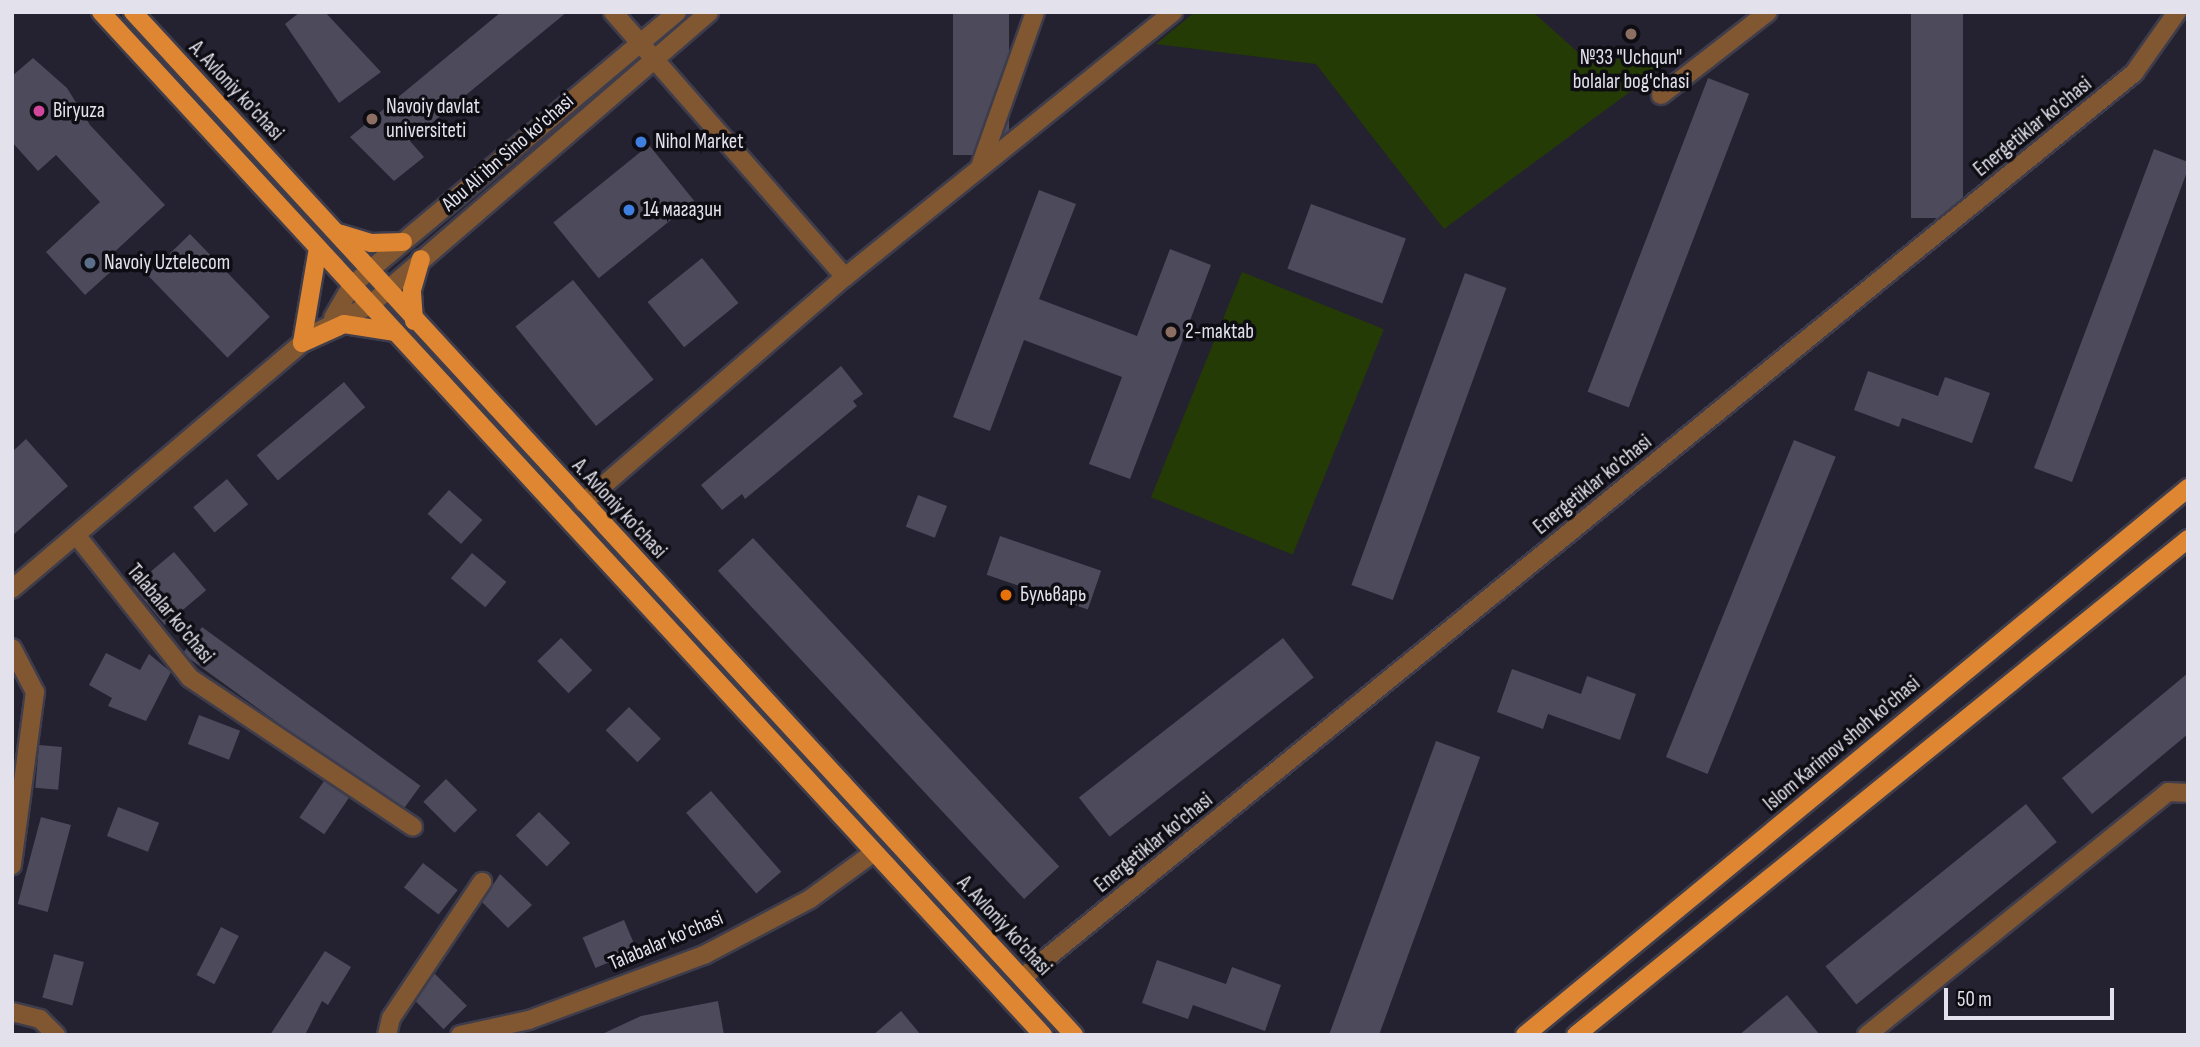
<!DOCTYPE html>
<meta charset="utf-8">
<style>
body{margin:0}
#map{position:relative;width:2200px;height:1047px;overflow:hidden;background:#242231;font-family:"Sofia Sans Condensed",sans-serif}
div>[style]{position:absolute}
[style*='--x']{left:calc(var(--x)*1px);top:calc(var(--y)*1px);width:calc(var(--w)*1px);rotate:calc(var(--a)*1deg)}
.green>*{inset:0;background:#243b05;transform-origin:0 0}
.building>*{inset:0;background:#4c4a5b;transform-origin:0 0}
.roads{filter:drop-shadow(2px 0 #3f3d4b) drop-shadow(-2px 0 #3f3d4b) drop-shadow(0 2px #3f3d4b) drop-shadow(0 -2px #3f3d4b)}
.minor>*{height:18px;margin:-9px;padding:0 9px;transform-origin:9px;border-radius:9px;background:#815732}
.major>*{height:18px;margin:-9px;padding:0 9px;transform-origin:9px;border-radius:9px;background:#de8631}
.dots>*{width:19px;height:19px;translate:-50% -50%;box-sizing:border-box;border:4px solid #0d0d13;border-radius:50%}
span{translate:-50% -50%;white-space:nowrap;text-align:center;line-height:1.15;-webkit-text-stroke:7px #0d0d13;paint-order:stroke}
.poi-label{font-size:21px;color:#e3e2ec}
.left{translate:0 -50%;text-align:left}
.street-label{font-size:21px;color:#e3e2ec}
.frame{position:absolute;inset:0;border:14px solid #e3e2ec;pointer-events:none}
.scale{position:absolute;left:1944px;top:988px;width:170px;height:32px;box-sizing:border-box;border:4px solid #e3e2ec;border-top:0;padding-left:9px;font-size:21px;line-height:24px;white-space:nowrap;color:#e3e2ec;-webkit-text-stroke:5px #0d0d13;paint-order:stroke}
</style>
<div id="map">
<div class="green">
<i style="clip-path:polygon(1195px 12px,1533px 12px,1582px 56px,1669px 63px,1444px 229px,1316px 64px,1156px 44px)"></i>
<i style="left:1242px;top:272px;width:153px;height:243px;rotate:22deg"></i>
</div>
<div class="building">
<i style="clip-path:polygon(300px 12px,325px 12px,381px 72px,339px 103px,285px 24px)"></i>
<i style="clip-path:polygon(501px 12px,567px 12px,410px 141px,424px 157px,394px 181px,350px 137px)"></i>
<i style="left:953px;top:12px;width:56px;height:143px"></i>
<i style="left:1911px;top:12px;width:52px;height:206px"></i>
<i style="clip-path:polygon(33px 58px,67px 88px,90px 125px,165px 205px,108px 258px,116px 267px,85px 295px,46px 252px,100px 202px,56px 155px,38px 171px,12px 142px,12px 76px)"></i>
<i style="left:1708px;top:78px;width:44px;height:336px;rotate:21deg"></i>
<i style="left:649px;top:145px;width:72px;height:123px;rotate:51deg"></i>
<i style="clip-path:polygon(2154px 149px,2188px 162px,2188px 169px,2072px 482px,2034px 468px)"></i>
<i style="clip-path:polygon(1039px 190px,1076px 204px,1039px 299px,1137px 336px,1170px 249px,1211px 265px,1130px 479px,1089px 464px,1122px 377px,1024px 340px,990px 431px,953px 417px)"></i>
<i style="left:1311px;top:204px;width:101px;height:69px;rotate:20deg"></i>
<i style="left:190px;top:234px;width:115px;height:59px;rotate:46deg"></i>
<i style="left:702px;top:258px;width:58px;height:70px;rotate:51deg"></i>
<i style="left:1465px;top:273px;width:44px;height:332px;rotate:20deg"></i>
<i style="left:573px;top:280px;width:128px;height:74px;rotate:51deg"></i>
<i style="clip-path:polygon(841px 366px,863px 394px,853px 401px,857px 406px,745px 499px,742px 494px,722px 510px,701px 485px)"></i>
<i style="clip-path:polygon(1868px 371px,1938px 396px,1945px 377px,1990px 393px,1972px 443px,1902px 418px,1899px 427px,1854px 410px)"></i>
<i style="left:344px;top:382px;width:33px;height:114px;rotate:50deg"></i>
<i style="clip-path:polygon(26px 439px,68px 486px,12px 536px,12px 452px)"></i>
<i style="left:1794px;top:440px;width:45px;height:342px;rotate:22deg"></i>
<i style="left:227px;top:479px;width:33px;height:44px;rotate:50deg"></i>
<i style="left:449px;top:490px;width:45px;height:32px;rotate:42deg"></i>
<i style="left:918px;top:495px;width:31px;height:34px;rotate:21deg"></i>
<i style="left:1000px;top:536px;width:107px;height:41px;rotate:19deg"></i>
<i style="left:753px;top:538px;width:449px;height:48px;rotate:47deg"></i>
<i style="left:174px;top:552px;width:50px;height:54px;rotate:50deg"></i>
<i style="left:472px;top:553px;width:45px;height:33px;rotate:40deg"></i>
<i style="left:202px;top:627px;width:270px;height:33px;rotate:36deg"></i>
<i style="left:561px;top:638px;width:45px;height:33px;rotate:46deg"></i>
<i style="left:1283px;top:638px;width:50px;height:259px;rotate:52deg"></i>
<i style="clip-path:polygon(106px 653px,140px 670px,149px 654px,171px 672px,146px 721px,108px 706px,112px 698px,89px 685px)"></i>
<i style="clip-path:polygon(1512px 669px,1581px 694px,1587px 676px,1636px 694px,1620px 740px,1548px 714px,1543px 729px,1497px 712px)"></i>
<i style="clip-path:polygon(2188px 673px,2188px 734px,2092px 814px,2062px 778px)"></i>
<i style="left:629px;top:707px;width:45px;height:33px;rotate:45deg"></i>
<i style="left:199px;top:715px;width:44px;height:31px;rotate:21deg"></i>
<i style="left:1436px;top:741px;width:47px;height:315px;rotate:20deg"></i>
<i style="left:39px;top:745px;width:23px;height:43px;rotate:5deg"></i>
<i style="left:446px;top:779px;width:44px;height:32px;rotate:45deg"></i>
<i style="left:324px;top:781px;width:30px;height:44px;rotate:34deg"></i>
<i style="left:711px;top:791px;width:107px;height:33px;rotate:49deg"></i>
<i style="left:2026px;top:804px;width:49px;height:258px;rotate:51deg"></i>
<i style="left:118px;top:807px;width:44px;height:31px;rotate:21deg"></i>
<i style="left:539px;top:812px;width:44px;height:33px;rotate:45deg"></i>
<i style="left:41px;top:817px;width:31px;height:90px;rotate:15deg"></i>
<i style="left:423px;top:863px;width:44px;height:31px;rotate:38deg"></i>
<i style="clip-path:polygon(500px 874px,532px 905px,508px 928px,482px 902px)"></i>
<i style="left:624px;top:920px;width:33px;height:45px;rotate:67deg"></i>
<i style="left:221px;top:927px;width:20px;height:54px;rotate:27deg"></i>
<i style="clip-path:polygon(325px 951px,351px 967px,328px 1005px,322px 1001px,305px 1035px,270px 1035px)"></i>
<i style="left:54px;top:954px;width:31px;height:45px;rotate:15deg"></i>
<i style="clip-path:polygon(1157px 960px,1226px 984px,1232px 967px,1281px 985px,1265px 1031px,1193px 1005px,1188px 1019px,1142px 1003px)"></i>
<i style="left:435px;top:974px;width:45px;height:33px;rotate:45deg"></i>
<i style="clip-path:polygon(1787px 995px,1820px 1035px,1739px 1035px)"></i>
<i style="clip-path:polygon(718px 1001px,724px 1035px,600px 1035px,641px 1016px)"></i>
<i style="clip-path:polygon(901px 1011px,921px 1035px,873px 1035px)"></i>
</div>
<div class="roads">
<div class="minor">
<i style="--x:613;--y:12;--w:352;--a:48.8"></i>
<i style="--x:1661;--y:95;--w:135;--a:-37.8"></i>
<i style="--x:981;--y:164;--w:161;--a:-70.4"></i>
<i style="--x:333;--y:318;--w:38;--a:-60"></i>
<i style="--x:352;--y:285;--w:424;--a:-40"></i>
<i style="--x:583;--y:503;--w:346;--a:-40.8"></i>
<i style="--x:845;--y:277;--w:422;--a:-38.9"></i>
<i style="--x:77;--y:536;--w:181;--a:51.5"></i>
<i style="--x:190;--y:678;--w:268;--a:33.7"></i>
<i style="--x:12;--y:589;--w:394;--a:-40.3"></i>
<i style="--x:313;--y:334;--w:64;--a:-27"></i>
<i style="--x:370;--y:305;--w:448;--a:-40.8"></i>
<i style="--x:12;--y:648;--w:50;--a:62.4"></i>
<i style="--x:35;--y:692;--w:175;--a:97.6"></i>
<i style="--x:1022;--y:978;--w:1434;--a:-39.14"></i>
<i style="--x:2134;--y:73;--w:75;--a:-54.8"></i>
<i style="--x:12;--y:1012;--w:29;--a:14"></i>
<i style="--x:40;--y:1019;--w:23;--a:45"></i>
<i style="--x:387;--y:1035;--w:17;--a:-77"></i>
<i style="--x:391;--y:1018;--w:164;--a:-56.2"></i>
<i style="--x:460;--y:1035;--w:71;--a:-12.3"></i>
<i style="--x:529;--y:1020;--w:187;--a:-20.4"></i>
<i style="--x:704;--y:955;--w:120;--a:-27.8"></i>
<i style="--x:810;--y:899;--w:78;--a:-36.1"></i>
<i style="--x:1867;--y:1035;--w:387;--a:-38.9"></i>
<i style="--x:2168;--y:792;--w:20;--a:3"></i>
</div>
<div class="major">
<i style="--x:101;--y:12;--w:1391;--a:47.36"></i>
<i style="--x:133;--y:12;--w:1390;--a:47.39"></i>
<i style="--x:338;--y:233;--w:34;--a:17"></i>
<i style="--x:371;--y:243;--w:32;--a:-2"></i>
<i style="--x:318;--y:248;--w:96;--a:99.6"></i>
<i style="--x:302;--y:343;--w:46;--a:-24.3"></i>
<i style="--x:344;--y:324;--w:52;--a:8.9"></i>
<i style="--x:414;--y:321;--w:31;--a:-94"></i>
<i style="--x:412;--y:290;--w:32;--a:-74"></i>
<i style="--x:1525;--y:1035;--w:860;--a:-39.52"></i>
<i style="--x:1576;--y:1035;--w:788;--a:-39.02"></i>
</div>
</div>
<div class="dots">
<i style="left:1631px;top:34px;background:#8d6e63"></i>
<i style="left:39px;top:111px;background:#d1479c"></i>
<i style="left:372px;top:119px;background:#8d6e63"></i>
<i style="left:641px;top:142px;background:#3f7fe0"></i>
<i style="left:629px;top:210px;background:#3f7fe0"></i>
<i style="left:90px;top:263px;background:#5c6f8a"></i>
<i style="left:1171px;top:332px;background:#8d6e63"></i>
<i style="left:1006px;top:595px;background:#e8710a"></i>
</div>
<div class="poi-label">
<span style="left:1631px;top:70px">№33 "Uchqun"<br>bolalar bog'chasi</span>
<span class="left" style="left:386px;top:119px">Navoiy davlat<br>universiteti</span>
<span class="left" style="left:53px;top:111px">Biryuza</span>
<span class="left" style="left:655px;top:142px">Nihol Market</span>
<span class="left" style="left:643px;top:210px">14 магазин</span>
<span class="left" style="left:104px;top:263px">Navoiy Uztelecom</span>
<span class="left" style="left:1185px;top:332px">2-maktab</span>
<span class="left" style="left:1020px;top:595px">Бульварь</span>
</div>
<div class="street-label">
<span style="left:236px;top:91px;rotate:47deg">A. Avloniy ko'chasi</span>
<span style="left:2033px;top:127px;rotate:-39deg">Energetiklar ko'chasi</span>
<span style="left:508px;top:153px;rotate:-41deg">Abu Ali ibn Sino ko'chasi</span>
<span style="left:1593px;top:485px;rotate:-39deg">Energetiklar ko'chasi</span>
<span style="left:619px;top:509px;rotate:47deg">A. Avloniy ko'chasi</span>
<span style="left:170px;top:614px;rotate:50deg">Talabalar ko'chasi</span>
<span style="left:1842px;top:744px;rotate:-40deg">Islom Karimov shoh ko'chasi</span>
<span style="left:1154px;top:843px;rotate:-39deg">Energetiklar ko'chasi</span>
<span style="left:1004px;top:926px;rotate:47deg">A. Avloniy ko'chasi</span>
<span style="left:666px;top:941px;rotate:-23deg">Talabalar ko'chasi</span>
</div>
<div class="frame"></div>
<div class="scale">50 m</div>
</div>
